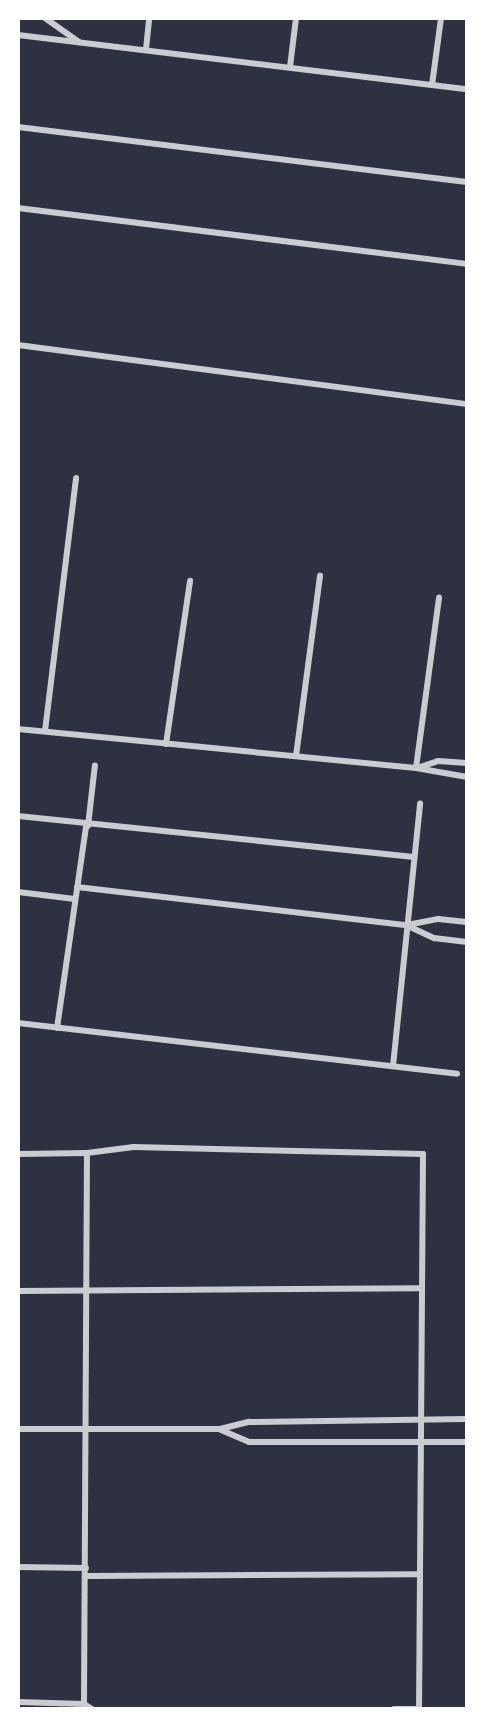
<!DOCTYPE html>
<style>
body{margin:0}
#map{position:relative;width:485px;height:1727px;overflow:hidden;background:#2d3142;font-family:"Titillium Web",sans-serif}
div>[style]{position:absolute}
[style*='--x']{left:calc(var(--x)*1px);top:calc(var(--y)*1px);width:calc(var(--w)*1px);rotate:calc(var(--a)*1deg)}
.minor>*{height:6px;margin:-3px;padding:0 3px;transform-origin:3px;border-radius:3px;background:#caccd0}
span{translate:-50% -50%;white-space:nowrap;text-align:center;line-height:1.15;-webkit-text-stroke:4.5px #fff;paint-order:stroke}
.frame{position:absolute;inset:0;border:20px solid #fff;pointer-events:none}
</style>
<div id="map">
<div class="minor">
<i style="--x:45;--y:18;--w:42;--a:35.2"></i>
<i style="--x:18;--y:35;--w:452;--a:6.9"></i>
<i style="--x:146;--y:49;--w:31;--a:-84"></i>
<i style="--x:290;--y:67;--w:49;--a:-83"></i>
<i style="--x:432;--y:85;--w:68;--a:-82.3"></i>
<i style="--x:18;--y:127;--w:452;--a:7"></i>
<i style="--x:18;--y:208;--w:452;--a:7.1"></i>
<i style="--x:18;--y:345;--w:453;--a:7.5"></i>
<i style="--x:18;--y:729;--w:400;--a:5.6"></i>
<i style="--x:416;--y:768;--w:52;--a:10"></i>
<i style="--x:45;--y:731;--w:255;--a:-83"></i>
<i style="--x:166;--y:744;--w:165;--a:-81.6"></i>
<i style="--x:296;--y:756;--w:182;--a:-82.4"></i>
<i style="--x:416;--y:768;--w:172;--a:-82.3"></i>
<i style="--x:417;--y:768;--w:22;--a:-18"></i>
<i style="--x:438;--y:761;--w:29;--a:4"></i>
<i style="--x:18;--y:816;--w:398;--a:5.9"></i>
<i style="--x:88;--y:826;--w:61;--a:-83.5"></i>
<i style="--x:77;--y:887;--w:332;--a:6.6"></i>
<i style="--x:407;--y:925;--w:32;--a:-11"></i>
<i style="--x:438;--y:919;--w:29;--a:6"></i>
<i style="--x:18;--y:892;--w:57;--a:7"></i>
<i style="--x:408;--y:926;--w:29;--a:25"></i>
<i style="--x:434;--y:938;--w:33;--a:7"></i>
<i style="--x:18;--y:1023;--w:442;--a:6.6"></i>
<i style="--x:57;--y:1028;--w:204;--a:-81.8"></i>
<i style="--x:393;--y:1066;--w:264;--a:-84.1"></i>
<i style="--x:18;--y:1154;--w:69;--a:-0.8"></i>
<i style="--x:87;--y:1153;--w:47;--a:-7.3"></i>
<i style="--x:134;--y:1147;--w:289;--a:1.4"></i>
<i style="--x:423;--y:1154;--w:555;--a:90.41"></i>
<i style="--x:419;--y:1709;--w:25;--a:180"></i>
<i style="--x:18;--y:1291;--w:403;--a:-0.4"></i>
<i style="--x:18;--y:1429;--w:202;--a:0"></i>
<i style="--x:220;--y:1429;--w:30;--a:-14"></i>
<i style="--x:249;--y:1422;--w:218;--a:-0.8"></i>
<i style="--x:221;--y:1430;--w:30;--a:23"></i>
<i style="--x:249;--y:1442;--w:218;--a:0"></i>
<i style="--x:18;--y:1567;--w:68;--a:0.8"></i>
<i style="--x:86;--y:1576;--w:334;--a:-0.3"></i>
<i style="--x:18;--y:1702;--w:66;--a:1.7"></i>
<i style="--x:84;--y:1704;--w:9;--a:32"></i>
<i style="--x:84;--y:1704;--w:551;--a:-89.69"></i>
</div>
<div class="frame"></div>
</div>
